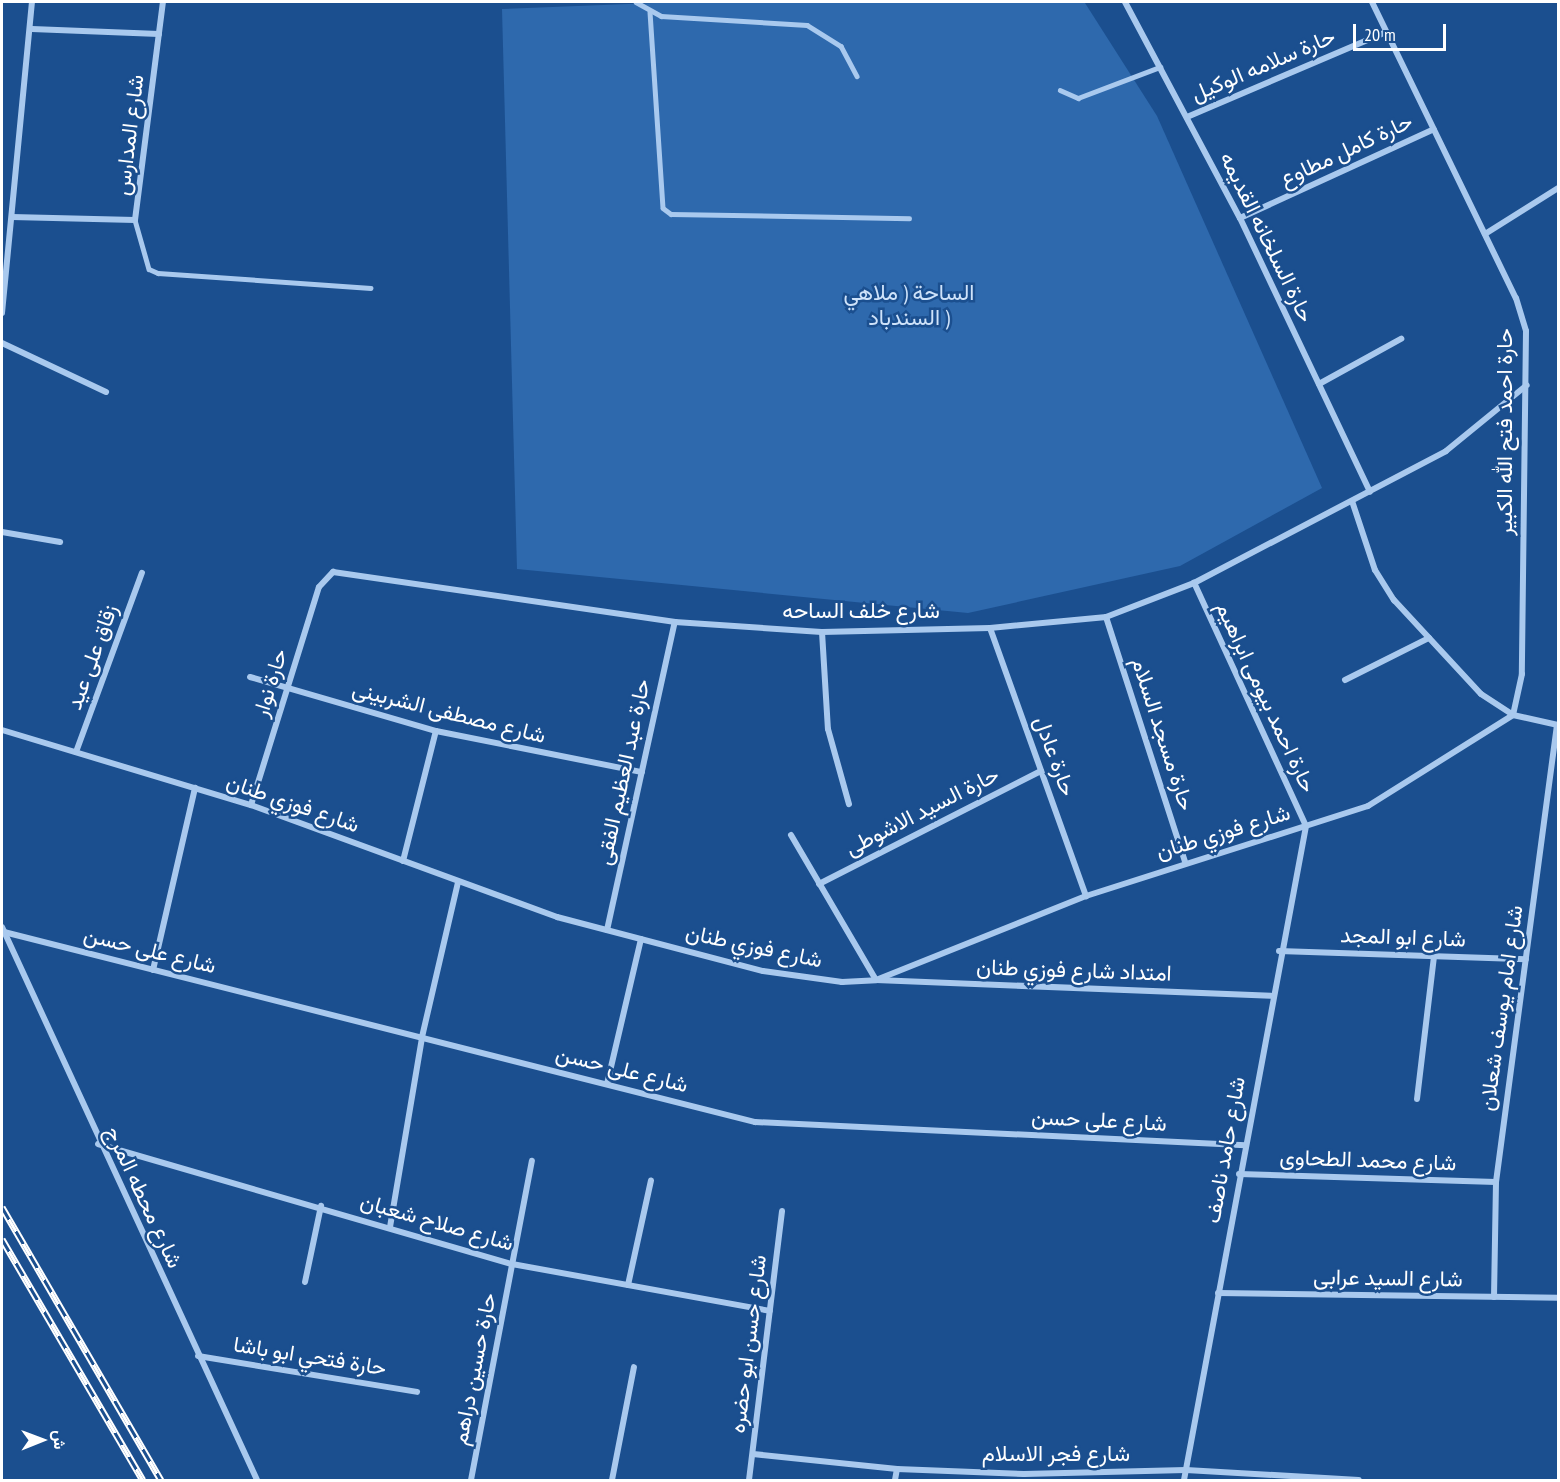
<!DOCTYPE html>
<meta charset="utf-8">
<style>
body{margin:0}
#map{position:relative;width:1560px;height:1482px;overflow:hidden;background:#1b4f8f;font-family:"PT Sans Narrow",Vazirmatn,sans-serif}
div>[style]{position:absolute}
[style*='--x']{left:calc(var(--x)*1px);top:calc(var(--y)*1px);width:calc(var(--w)*1px);rotate:calc(var(--a)*1deg)}
.green>*{inset:0;background:#2e69ad}
.lane>*{height:4.5px;margin:-2.25px;padding:0 2.25px;transform-origin:2.25px;border-radius:2.25px;background:#a9c9ee}
.street>*{height:6px;margin:-3px;padding:0 3px;transform-origin:3px;border-radius:3px;background:#a9c9ee}
.rail>*{height:7px;margin-top:-3.5px;transform-origin:0;background:repeating-linear-gradient(90deg,#1b4f8f 0 14px,#fff 0 28px);box-sizing:border-box;border-block:2px solid #fff}
span{translate:-50% -50%;white-space:nowrap;text-align:center;line-height:1.15;-webkit-text-stroke:5px #1b4f8f;paint-order:stroke}
.street-label{font-size:22px;color:#fff}
.park-label{font-size:22px;color:#cfe3fa}
.frame{position:absolute;inset:0;border:3px solid #fff;pointer-events:none}
.north{position:absolute;left:12px;top:1410px;width:60px;height:60px;-webkit-text-stroke:4px #1b4f8f;paint-order:stroke;rotate:89deg;font-size:16px;font-weight:700;line-height:24px;text-align:center;color:#fff}
.north::after{content:'';display:block;margin:auto;width:21px;height:27px;background:#fff;clip-path:polygon(50% 0,100% 100%,50% 72%,0 100%)}
.scale{position:absolute;left:1353px;top:24px;width:93px;height:27px;box-sizing:border-box;border:3px solid #fff;border-top:0;padding-left:8px;font-size:18px;line-height:21px;white-space:nowrap;color:#fff;-webkit-text-stroke:4px #1b4f8f;paint-order:stroke}
</style>
<div id="map">
<div class="green">
<i style="clip-path:polygon(679px 2px,1085px 3px,1157px 116px,1322px 488px,1180px 566px,968px 613px,517px 569px,502px 9px)"></i>
</div>
<div class="lane">
<i style="--x:636;--y:2;--w:29;--a:29"></i>
<i style="--x:661;--y:16;--w:146;--a:3.5"></i>
<i style="--x:807;--y:25;--w:40;--a:32"></i>
<i style="--x:841;--y:46;--w:34;--a:62"></i>
<i style="--x:650;--y:12;--w:196;--a:86.2"></i>
<i style="--x:663;--y:208;--w:10;--a:37"></i>
<i style="--x:671;--y:214;--w:238;--a:1"></i>
<i style="--x:1060;--y:90;--w:20;--a:24"></i>
<i style="--x:1078;--y:98;--w:88;--a:-20.7"></i>
<i style="--x:135;--y:220;--w:51;--a:74.1"></i>
<i style="--x:149;--y:269;--w:10;--a:24"></i>
<i style="--x:158;--y:273;--w:213;--a:4"></i>
</div>
<div class="street">
<i style="--x:1125;--y:2;--w:245;--a:62"></i>
<i style="--x:1240;--y:218;--w:303;--a:64.6"></i>
<i style="--x:1372;--y:2;--w:329;--a:64.1"></i>
<i style="--x:1516;--y:298;--w:34;--a:73"></i>
<i style="--x:1526;--y:331;--w:343;--a:90.7"></i>
<i style="--x:1522;--y:674;--w:42;--a:102.4"></i>
<i style="--x:32;--y:29;--w:127;--a:2.3"></i>
<i style="--x:1187;--y:117;--w:216;--a:-23.1"></i>
<i style="--x:12;--y:217;--w:123;--a:1.4"></i>
<i style="--x:135;--y:220;--w:220;--a:-82.7"></i>
<i style="--x:1240;--y:218;--w:213;--a:-24.6"></i>
<i style="--x:1485;--y:234;--w:86;--a:-32.2"></i>
<i style="--x:2;--y:313;--w:312;--a:-84.5"></i>
<i style="--x:2;--y:343;--w:115;--a:25.2"></i>
<i style="--x:1319;--y:384;--w:94;--a:-28.8"></i>
<i style="--x:1352;--y:501;--w:73;--a:71.6"></i>
<i style="--x:1375;--y:570;--w:36;--a:58"></i>
<i style="--x:1394;--y:600;--w:128;--a:47.2"></i>
<i style="--x:1481;--y:694;--w:38;--a:33"></i>
<i style="--x:1513;--y:715;--w:46;--a:12.5"></i>
<i style="--x:2;--y:532;--w:59;--a:9.8"></i>
<i style="--x:1106;--y:617;--w:257;--a:72.1"></i>
<i style="--x:990;--y:628;--w:285;--a:70.3"></i>
<i style="--x:822;--y:632;--w:97;--a:86.5"></i>
<i style="--x:828;--y:729;--w:78;--a:74.4"></i>
<i style="--x:250;--y:677;--w:194;--a:16.2"></i>
<i style="--x:436;--y:731;--w:210;--a:11.3"></i>
<i style="--x:1345;--y:680;--w:94;--a:-26.6"></i>
<i style="--x:2;--y:730;--w:260;--a:16.8"></i>
<i style="--x:251;--y:805;--w:326;--a:20.1"></i>
<i style="--x:557;--y:917;--w:213;--a:14.7"></i>
<i style="--x:763;--y:971;--w:80;--a:7.9"></i>
<i style="--x:842;--y:982;--w:34;--a:-3"></i>
<i style="--x:876;--y:980;--w:226;--a:-21.8"></i>
<i style="--x:1086;--y:896;--w:296;--a:-17.7"></i>
<i style="--x:1368;--y:806;--w:171;--a:-32.1"></i>
<i style="--x:76;--y:752;--w:191;--a:-69.8"></i>
<i style="--x:251;--y:805;--w:228;--a:-72.7"></i>
<i style="--x:319;--y:587;--w:21;--a:-47"></i>
<i style="--x:333;--y:572;--w:346;--a:8.3"></i>
<i style="--x:675;--y:622;--w:147;--a:3.9"></i>
<i style="--x:822;--y:632;--w:168;--a:-1.4"></i>
<i style="--x:990;--y:628;--w:117;--a:-5.4"></i>
<i style="--x:1106;--y:617;--w:94;--a:-21.1"></i>
<i style="--x:1194;--y:583;--w:284;--a:-27.6"></i>
<i style="--x:1446;--y:451;--w:104;--a:-39.2"></i>
<i style="--x:791;--y:835;--w:168;--a:59.6"></i>
<i style="--x:876;--y:980;--w:395;--a:2.3"></i>
<i style="--x:403;--y:861;--w:134;--a:-75.8"></i>
<i style="--x:819;--y:884;--w:249;--a:-27"></i>
<i style="--x:2;--y:927;--w:609;--a:65.24"></i>
<i style="--x:607;--y:930;--w:315;--a:-77.6"></i>
<i style="--x:4;--y:932;--w:775;--a:14.2"></i>
<i style="--x:755;--y:1122;--w:491;--a:2.7"></i>
<i style="--x:1279;--y:951;--w:247;--a:1.9"></i>
<i style="--x:153;--y:970;--w:187;--a:-77"></i>
<i style="--x:607;--y:1084;--w:149;--a:-76.8"></i>
<i style="--x:1417;--y:1099;--w:144;--a:-83.2"></i>
<i style="--x:98;--y:1144;--w:431;--a:16.2"></i>
<i style="--x:512;--y:1264;--w:262;--a:10.3"></i>
<i style="--x:1239;--y:1174;--w:257;--a:1.8"></i>
<i style="--x:390;--y:1227;--w:193;--a:-80.4"></i>
<i style="--x:422;--y:1037;--w:159;--a:-76.9"></i>
<i style="--x:305;--y:1282;--w:78;--a:-78.1"></i>
<i style="--x:628;--y:1285;--w:107;--a:-77.6"></i>
<i style="--x:1218;--y:1293;--w:340;--a:0.8"></i>
<i style="--x:1494;--y:1297;--w:115;--a:-89"></i>
<i style="--x:1496;--y:1182;--w:461;--a:-82.4"></i>
<i style="--x:198;--y:1356;--w:222;--a:9.3"></i>
<i style="--x:753;--y:1454;--w:145;--a:5.9"></i>
<i style="--x:897;--y:1469;--w:127;--a:2.3"></i>
<i style="--x:1024;--y:1474;--w:162;--a:-1.4"></i>
<i style="--x:1186;--y:1470;--w:173;--a:3.3"></i>
<i style="--x:471;--y:1480;--w:325;--a:-79.2"></i>
<i style="--x:612;--y:1480;--w:115;--a:-79"></i>
<i style="--x:749;--y:1480;--w:271;--a:-83"></i>
<i style="--x:895;--y:1480;--w:11;--a:-80"></i>
<i style="--x:1184;--y:1480;--w:665;--a:-79.43"></i>
<i style="--x:1306;--y:826;--w:268;--a:-114.7"></i>
</div>
<div class="rail">
<i style="--x:2;--y:1207;--w:316;--a:59.8"></i>
<i style="--x:2;--y:1239;--w:279;--a:59.7"></i>
</div>
<div class="street-label">
<span style="left:1263px;top:65px;rotate:-23deg">حارة سلامه الوكيل</span>
<span style="left:129px;top:135px;rotate:-83deg">شارع المدارس</span>
<span style="left:1346px;top:150px;rotate:-25deg">حارة كامل مطاوع</span>
<span style="left:1267px;top:237px;rotate:64deg">حارة السلخانه القديمه</span>
<span style="left:1505px;top:432px;rotate:-90deg">حارة احمد فتح الله الكبير</span>
<span style="left:861px;top:611px">شارع خلف الساحه</span>
<span style="left:92px;top:657px;rotate:-70deg">زقاق على عيد</span>
<span style="left:270px;top:683px;rotate:-73deg">حارة نوار</span>
<span style="left:1266px;top:697px;rotate:65deg">حارة احمد بيومى ابراهيم</span>
<span style="left:449px;top:712px;rotate:14deg">شارع مصطفى الشربينى</span>
<span style="left:1163px;top:734px;rotate:72deg">حارة مسجد السلام</span>
<span style="left:1055px;top:756px;rotate:70deg">حارة عادل</span>
<span style="left:623px;top:772px;rotate:-78deg">حارة عبد العظيم الفقى</span>
<span style="left:293px;top:803px;rotate:19deg">شارع فوزي طنان</span>
<span style="left:922px;top:811px;rotate:-27deg">حارة السيد الاشوطى</span>
<span style="left:1223px;top:832px;rotate:-17deg">شارع فوزي طنان</span>
<span style="left:1403px;top:937px;rotate:2deg">شارع ابو المجد</span>
<span style="left:754px;top:946px;rotate:12deg">شارع فوزي طنان</span>
<span style="left:150px;top:950px;rotate:14deg">شارع على حسن</span>
<span style="left:1074px;top:970px;rotate:2deg">امتداد شارع فوزي طنان</span>
<span style="left:1501px;top:1008px;rotate:-82deg">شارع امام يوسف شعلان</span>
<span style="left:622px;top:1069px;rotate:14deg">شارع على حسن</span>
<span style="left:1099px;top:1120px;rotate:3deg">شارع على حسن</span>
<span style="left:1225px;top:1150px;rotate:-80deg">شارع حامد ناصف</span>
<span style="left:1368px;top:1160px;rotate:2deg">شارع محمد الطحاوى</span>
<span style="left:144px;top:1197px;rotate:65deg">شارع محطه المرج</span>
<span style="left:437px;top:1222px;rotate:16deg">شارع صلاح شعبان</span>
<span style="left:1388px;top:1278px;rotate:1deg">شارع السيد عرابى</span>
<span style="left:748px;top:1344px;rotate:-83deg">شارع حسن ابو حضره</span>
<span style="left:310px;top:1356px;rotate:9deg">حارة فتحي ابو باشا</span>
<span style="left:474px;top:1369px;rotate:-79deg">حارة حسين دراهم</span>
<span style="left:1056px;top:1454px">شارع فجر الاسلام</span>
</div>
<div class="park-label">
<span style="left:909px;top:305px">الساحة ( ملاهي<br>السندباد )</span>
</div>
<div class="frame"></div>
<div class="north">ش</div>
<div class="scale">20 m</div>
</div>
